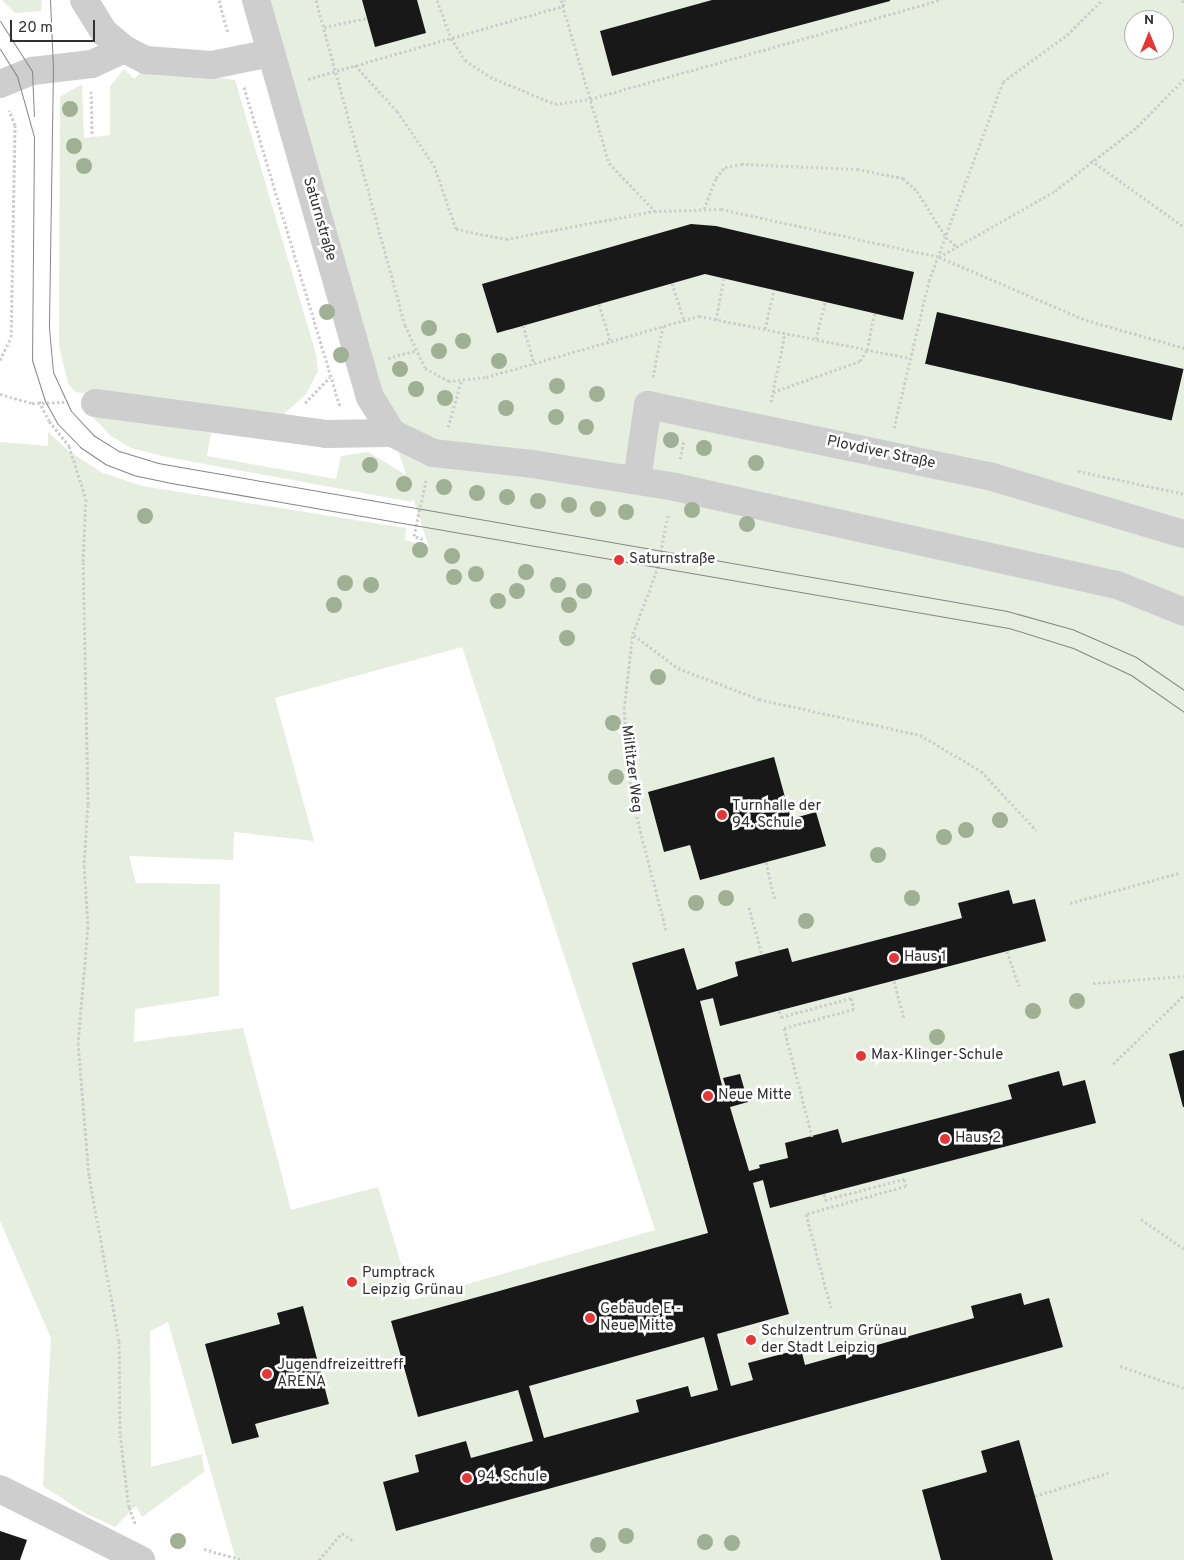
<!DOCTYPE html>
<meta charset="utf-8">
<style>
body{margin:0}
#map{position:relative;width:1184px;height:1560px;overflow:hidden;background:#fff;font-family:Overpass,sans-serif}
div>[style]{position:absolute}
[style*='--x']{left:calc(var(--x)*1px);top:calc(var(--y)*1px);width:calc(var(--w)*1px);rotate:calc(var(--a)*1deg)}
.green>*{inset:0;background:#e6eee0}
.building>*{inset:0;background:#181818;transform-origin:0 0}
.path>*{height:3px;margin-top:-1.5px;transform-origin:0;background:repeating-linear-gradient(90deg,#cecece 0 2.5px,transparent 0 5px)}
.minor>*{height:28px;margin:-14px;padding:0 14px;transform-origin:14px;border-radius:14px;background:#cecece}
.tram>*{height:1px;margin:-0.5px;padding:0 0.5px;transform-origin:0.5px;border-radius:0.5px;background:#868686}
.trees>*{width:16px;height:16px;margin:-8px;border-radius:50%;background:#9fb094}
.dots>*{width:14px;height:14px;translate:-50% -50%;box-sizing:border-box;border:2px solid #fff;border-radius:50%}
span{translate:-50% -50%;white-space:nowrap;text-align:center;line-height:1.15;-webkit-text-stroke:5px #fff;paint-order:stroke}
.street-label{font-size:15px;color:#313131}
.poi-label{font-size:15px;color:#313131}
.left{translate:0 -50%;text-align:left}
.north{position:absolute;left:1124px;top:10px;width:50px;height:50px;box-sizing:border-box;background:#fff;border:1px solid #adadad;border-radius:50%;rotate:0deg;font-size:14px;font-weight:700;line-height:20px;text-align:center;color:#313131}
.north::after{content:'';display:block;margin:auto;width:18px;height:22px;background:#e83434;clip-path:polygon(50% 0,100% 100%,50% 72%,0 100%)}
.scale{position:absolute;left:10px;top:20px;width:85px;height:22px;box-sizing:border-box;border:2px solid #313131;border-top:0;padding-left:6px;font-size:15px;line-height:18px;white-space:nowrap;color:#313131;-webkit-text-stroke:4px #fff;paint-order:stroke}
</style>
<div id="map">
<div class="green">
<i style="clip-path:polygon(2px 0,42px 0,41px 11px,15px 13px)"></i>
<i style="clip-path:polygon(evenodd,256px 0,1184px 0,1184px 1560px,236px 1560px,168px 1322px,150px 1331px,151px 1467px,202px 1454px,204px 1472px,142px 1517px,136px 1506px,115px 1527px,83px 1512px,43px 1486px,51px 1338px,0 1221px,0 442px,48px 446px,48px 432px,69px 451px,101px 472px,142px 486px,406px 528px,405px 540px,429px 547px,413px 499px,412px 502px,166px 457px,131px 448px,111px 436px,90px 414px,211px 433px,207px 456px,336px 479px,341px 456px,368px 452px,406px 475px,256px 0,1134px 20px,1164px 20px,1164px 50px,1134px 50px,1134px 20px,256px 0,462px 647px,655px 1230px,412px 1300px,378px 1187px,291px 1210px,243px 1028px,134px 1042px,135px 1009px,219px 996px,220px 884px,136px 883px,129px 856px,233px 860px,234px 832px,314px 841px,275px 698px,462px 647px)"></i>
<i style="clip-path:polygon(146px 67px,235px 80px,316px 354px,318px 371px,306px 394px,282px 416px,75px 392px,68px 383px,59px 346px,60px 97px,82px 84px,84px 138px,110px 135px,110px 86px,124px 69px,134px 79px)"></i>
</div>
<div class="building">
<i style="clip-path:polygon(362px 0,417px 0,426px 33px,375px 47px)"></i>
<i style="clip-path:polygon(712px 0,890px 0,890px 1px,612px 76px,600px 31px)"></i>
<i style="clip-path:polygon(691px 224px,716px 226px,914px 272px,903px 320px,705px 274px,497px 333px,482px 284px)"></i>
<i style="left:937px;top:312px;width:253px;height:53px;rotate:13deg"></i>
<i style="clip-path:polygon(774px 757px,791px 819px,816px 812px,826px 846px,700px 880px,690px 845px,664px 852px,648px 792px)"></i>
<i style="clip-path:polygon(evenodd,1009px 890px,1013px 904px,1035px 899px,1046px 941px,720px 1026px,713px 998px,700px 1001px,723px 1089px,726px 1088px,723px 1078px,740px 1074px,748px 1102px,730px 1107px,749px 1171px,760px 1168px,759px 1165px,788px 1158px,785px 1143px,838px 1129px,842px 1143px,1012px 1099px,1008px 1085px,1059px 1071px,1063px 1086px,1085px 1080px,1096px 1123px,770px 1208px,763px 1180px,753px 1183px,789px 1314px,717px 1334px,731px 1386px,753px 1380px,748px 1363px,801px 1349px,805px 1365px,974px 1318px,971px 1306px,1021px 1293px,1024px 1305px,1049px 1298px,1063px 1347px,396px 1531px,383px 1482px,419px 1472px,415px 1455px,466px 1441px,471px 1458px,533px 1441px,518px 1390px,418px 1417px,391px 1321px,708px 1233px,632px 963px,684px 948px,697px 990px,738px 976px,735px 962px,788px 948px,792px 962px,962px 918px,958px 903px,1009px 890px,704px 1337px,718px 1390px,691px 1397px,688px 1386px,636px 1400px,639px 1412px,544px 1438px,529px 1386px,704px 1337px)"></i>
<i style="clip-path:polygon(1184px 1050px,1184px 1107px,1183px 1107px,1169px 1054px)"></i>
<i style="clip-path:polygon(303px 1306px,329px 1404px,255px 1424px,259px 1437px,232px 1444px,205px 1344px,280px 1324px,277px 1313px)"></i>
<i style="clip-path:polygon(1019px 1440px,1053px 1560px,941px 1560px,922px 1490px,987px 1472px,981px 1451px)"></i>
<i style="clip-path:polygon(0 1531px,27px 1540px,20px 1560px,0 1560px)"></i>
</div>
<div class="path">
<i style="--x:219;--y:0;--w:34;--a:75"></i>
<i style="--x:316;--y:0;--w:337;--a:74.7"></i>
<i style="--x:405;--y:325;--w:47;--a:65.1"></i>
<i style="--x:425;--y:368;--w:26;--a:29"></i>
<i style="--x:448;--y:381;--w:38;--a:-6"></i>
<i style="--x:486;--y:377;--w:222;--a:-16"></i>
<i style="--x:699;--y:316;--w:215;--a:11.3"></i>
<i style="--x:437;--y:0;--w:40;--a:69.8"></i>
<i style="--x:451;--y:38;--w:26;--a:58"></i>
<i style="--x:465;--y:60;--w:30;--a:34"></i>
<i style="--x:490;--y:77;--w:70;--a:22.6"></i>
<i style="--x:555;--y:104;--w:35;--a:-8"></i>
<i style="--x:590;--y:99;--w:364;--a:-15.8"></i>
<i style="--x:561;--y:0;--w:170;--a:73.6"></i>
<i style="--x:609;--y:163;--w:65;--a:46.2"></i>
<i style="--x:1182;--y:0;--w:4;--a:63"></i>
<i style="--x:324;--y:27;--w:44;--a:-11.8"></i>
<i style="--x:355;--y:65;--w:62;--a:47.6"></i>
<i style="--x:397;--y:111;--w:65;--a:55.6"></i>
<i style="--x:434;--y:165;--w:68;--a:71"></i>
<i style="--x:456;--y:229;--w:51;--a:11.3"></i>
<i style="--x:506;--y:239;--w:151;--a:-10.7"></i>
<i style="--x:654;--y:211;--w:67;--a:-1.7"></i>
<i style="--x:721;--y:209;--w:223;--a:12.4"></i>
<i style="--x:939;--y:257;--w:160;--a:23.2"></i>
<i style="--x:1086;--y:320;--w:102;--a:15.9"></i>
<i style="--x:308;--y:79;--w:265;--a:-16"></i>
<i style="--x:563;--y:6;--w:6;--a:-72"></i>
<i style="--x:244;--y:87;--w:334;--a:73.3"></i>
<i style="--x:91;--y:91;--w:45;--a:88.7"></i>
<i style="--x:1091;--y:160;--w:115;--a:35.8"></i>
<i style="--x:704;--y:209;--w:33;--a:-69"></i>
<i style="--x:716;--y:178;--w:14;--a:-51"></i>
<i style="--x:725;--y:167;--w:16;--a:-11"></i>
<i style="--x:741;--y:164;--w:116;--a:2.5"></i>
<i style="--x:857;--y:169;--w:47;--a:11.1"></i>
<i style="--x:903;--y:178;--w:19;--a:43"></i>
<i style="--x:917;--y:191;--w:54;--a:57.8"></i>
<i style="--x:946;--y:237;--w:15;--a:42"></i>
<i style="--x:939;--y:257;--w:133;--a:-29.6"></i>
<i style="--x:1055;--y:191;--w:104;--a:-38"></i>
<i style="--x:1137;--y:127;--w:67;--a:-45.6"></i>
<i style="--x:672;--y:283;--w:39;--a:72"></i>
<i style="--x:599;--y:304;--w:39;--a:73"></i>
<i style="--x:716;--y:320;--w:42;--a:-79"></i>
<i style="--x:523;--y:325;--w:40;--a:74"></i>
<i style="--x:765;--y:329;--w:40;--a:-77"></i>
<i style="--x:816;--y:339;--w:38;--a:-76"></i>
<i style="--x:388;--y:358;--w:30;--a:-15"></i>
<i style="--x:0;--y:360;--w:25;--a:-64"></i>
<i style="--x:11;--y:337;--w:212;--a:-88.9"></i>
<i style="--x:15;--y:125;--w:16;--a:-112"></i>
<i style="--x:653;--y:377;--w:52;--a:-78.9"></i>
<i style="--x:773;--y:392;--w:92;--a:-19.6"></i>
<i style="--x:860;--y:361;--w:13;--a:-58"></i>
<i style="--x:867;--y:350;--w:38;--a:-78"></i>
<i style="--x:0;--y:394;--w:33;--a:16"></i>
<i style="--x:32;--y:403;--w:36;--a:-2"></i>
<i style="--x:39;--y:401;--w:22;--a:63"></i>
<i style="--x:49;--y:421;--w:32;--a:51"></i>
<i style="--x:69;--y:446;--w:56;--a:72.2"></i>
<i style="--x:86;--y:499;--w:63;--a:92.7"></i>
<i style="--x:83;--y:562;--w:243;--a:88.8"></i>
<i style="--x:88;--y:805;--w:61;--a:93.8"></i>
<i style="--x:84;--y:866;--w:61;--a:86.2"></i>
<i style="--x:88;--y:927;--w:116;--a:94.9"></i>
<i style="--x:78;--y:1043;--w:133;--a:85.3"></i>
<i style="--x:89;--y:1176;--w:168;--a:79.7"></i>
<i style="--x:119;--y:1341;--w:94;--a:89.4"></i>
<i style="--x:120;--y:1435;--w:73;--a:82.9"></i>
<i style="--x:129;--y:1507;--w:19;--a:69"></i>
<i style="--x:771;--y:402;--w:70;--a:-78.5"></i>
<i style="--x:305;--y:403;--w:36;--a:-46"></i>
<i style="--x:448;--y:427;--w:50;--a:-73.7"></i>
<i style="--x:894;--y:428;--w:151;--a:-76.6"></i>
<i style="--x:929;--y:281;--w:212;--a:-69.6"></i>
<i style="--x:1003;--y:82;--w:79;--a:-36.3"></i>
<i style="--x:1067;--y:35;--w:49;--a:-45"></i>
<i style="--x:680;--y:459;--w:19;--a:-78"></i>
<i style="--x:1078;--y:471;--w:108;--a:12.2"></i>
<i style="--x:423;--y:539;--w:9;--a:-162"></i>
<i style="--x:414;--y:536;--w:57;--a:-77.9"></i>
<i style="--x:634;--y:635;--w:55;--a:36.9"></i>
<i style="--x:678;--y:668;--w:87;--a:20.9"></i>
<i style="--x:759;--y:699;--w:165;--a:12.6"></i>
<i style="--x:920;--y:735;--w:71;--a:30.5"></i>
<i style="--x:981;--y:771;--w:81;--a:47"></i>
<i style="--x:766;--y:862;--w:39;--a:77"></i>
<i style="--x:1070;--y:903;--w:113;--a:-15.4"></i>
<i style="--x:749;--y:907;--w:50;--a:74.8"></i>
<i style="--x:666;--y:930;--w:135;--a:-104.5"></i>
<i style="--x:632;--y:799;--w:91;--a:-95"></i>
<i style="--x:624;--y:708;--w:75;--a:-83.1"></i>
<i style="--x:633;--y:634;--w:72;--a:-69.5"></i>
<i style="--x:658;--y:567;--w:54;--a:-79.3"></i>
<i style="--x:1007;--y:951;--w:37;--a:71"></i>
<i style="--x:894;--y:981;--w:39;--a:75"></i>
<i style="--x:1093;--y:983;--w:91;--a:-4.4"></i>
<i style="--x:779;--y:1011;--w:6;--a:72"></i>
<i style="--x:781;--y:1017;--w:73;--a:-15.2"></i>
<i style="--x:851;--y:998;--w:11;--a:75"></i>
<i style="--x:854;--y:1009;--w:73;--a:164.8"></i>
<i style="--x:784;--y:1028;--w:112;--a:75.5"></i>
<i style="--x:1113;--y:1064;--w:99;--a:-44.2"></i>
<i style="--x:824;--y:1194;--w:6;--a:81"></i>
<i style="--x:825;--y:1200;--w:82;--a:-14.9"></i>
<i style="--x:904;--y:1179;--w:7;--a:74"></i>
<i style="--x:906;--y:1186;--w:104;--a:164.4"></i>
<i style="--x:806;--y:1214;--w:97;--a:75.1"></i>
<i style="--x:1141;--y:1219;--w:52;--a:34.9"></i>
<i style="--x:1120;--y:1366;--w:68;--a:19"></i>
<i style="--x:1035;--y:1496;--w:77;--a:-17.5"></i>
<i style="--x:204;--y:1549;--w:41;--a:15.8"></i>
<i style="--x:319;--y:1560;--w:35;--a:-50"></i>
<i style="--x:342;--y:1533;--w:14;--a:34"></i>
</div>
<div class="minor">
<i style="--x:84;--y:0;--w:39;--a:58"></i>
<i style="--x:105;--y:33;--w:25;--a:40"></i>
<i style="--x:124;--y:49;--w:25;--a:27"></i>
<i style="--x:146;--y:60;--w:66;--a:4.3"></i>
<i style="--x:212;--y:65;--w:60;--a:-11.5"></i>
<i style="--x:256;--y:0;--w:413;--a:74"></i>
<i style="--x:370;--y:397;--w:42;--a:58.6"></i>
<i style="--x:392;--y:433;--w:46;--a:26"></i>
<i style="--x:433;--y:453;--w:100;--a:6.3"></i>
<i style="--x:532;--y:464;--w:145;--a:9.1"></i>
<i style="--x:675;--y:487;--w:453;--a:12.5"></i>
<i style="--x:1117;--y:585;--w:72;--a:21.9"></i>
<i style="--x:0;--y:84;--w:35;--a:-22"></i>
<i style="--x:32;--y:71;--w:60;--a:-6.7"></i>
<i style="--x:92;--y:64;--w:35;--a:-25"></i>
<i style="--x:95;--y:403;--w:233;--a:7.6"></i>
<i style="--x:326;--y:434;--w:66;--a:-0.9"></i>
<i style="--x:637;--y:480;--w:76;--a:-81.7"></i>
<i style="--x:648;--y:405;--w:348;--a:11.8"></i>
<i style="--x:989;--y:476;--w:203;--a:16.6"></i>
<i style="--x:0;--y:1489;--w:158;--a:26.7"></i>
</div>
<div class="tram">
<i style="--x:50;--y:0;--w:68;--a:87.5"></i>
<i style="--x:53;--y:68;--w:260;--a:90.9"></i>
<i style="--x:49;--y:328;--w:44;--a:84.8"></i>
<i style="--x:53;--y:372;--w:43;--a:65.2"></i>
<i style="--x:71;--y:411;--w:33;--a:47"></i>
<i style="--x:93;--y:435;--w:31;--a:32"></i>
<i style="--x:119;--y:451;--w:41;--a:17.1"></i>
<i style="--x:158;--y:463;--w:862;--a:9.89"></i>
<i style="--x:1007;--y:611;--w:67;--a:15.5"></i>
<i style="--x:1072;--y:629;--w:70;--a:23.6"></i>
<i style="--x:1136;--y:657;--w:58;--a:34.5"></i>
<i style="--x:0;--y:21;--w:59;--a:57.4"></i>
<i style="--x:32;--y:71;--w:45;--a:87.5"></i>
<i style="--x:0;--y:49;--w:32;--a:58"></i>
<i style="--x:17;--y:76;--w:63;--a:74.4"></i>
<i style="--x:34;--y:137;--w:223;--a:90.5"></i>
<i style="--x:32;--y:360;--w:43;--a:72.4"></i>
<i style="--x:45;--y:401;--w:26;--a:61"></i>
<i style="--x:58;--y:424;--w:32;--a:46"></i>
<i style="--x:80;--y:447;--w:30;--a:34"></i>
<i style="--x:105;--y:464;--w:30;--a:21"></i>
<i style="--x:133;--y:475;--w:39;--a:12"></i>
<i style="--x:171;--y:483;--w:850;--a:9.82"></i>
<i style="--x:1009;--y:628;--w:67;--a:17.4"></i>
<i style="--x:1073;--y:648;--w:64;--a:25"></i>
<i style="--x:1131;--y:675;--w:65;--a:34.9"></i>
</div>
<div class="trees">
<i style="left:70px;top:109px"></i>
<i style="left:74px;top:146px"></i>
<i style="left:84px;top:166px"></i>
<i style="left:327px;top:312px"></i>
<i style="left:429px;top:328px"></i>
<i style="left:463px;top:341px"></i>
<i style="left:439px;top:351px"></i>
<i style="left:341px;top:355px"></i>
<i style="left:499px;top:361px"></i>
<i style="left:400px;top:369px"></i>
<i style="left:557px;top:386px"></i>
<i style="left:416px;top:389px"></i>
<i style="left:597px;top:394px"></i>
<i style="left:445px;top:398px"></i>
<i style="left:506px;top:408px"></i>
<i style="left:556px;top:417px"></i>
<i style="left:586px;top:427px"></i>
<i style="left:671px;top:440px"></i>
<i style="left:704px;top:448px"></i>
<i style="left:756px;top:463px"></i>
<i style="left:370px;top:465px"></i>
<i style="left:404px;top:484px"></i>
<i style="left:444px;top:487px"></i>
<i style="left:477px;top:493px"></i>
<i style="left:507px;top:497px"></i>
<i style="left:538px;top:501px"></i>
<i style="left:569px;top:505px"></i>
<i style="left:598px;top:509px"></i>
<i style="left:692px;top:510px"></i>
<i style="left:626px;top:512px"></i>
<i style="left:145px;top:516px"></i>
<i style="left:747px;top:524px"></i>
<i style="left:420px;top:550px"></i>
<i style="left:452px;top:556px"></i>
<i style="left:526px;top:572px"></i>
<i style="left:476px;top:574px"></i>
<i style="left:454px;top:577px"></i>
<i style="left:345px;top:583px"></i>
<i style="left:371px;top:585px"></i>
<i style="left:558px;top:585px"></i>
<i style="left:517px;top:591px"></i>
<i style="left:584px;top:591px"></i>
<i style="left:498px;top:601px"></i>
<i style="left:334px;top:605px"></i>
<i style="left:569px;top:605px"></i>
<i style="left:567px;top:638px"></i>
<i style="left:658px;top:677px"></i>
<i style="left:613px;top:723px"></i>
<i style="left:616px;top:777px"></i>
<i style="left:1000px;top:820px"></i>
<i style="left:966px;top:830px"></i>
<i style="left:944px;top:837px"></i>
<i style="left:878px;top:855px"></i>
<i style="left:726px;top:898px"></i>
<i style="left:912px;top:898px"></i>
<i style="left:696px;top:903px"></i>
<i style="left:806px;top:921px"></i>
<i style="left:1077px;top:1001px"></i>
<i style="left:1033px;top:1011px"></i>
<i style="left:937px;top:1037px"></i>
<i style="left:626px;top:1536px"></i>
<i style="left:178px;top:1541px"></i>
<i style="left:705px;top:1542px"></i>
<i style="left:732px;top:1543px"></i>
<i style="left:598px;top:1545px"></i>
</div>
<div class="dots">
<i style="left:619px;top:560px;background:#e83434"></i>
<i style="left:722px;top:815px;background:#e83434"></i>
<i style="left:894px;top:958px;background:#e83434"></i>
<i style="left:861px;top:1056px;background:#e83434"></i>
<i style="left:708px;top:1096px;background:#e83434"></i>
<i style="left:945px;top:1139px;background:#e83434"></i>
<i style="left:352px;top:1282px;background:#e83434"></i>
<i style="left:590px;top:1318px;background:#e83434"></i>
<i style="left:751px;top:1340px;background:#e83434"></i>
<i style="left:267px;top:1374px;background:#e83434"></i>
<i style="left:467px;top:1478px;background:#e83434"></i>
</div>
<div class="street-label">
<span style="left:319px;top:219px;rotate:74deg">Saturnstraße</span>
<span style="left:881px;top:453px;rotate:12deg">Plovdiver Straße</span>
<span style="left:631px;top:769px;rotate:83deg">Miltitzer Weg</span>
</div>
<div class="poi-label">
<span class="left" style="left:629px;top:560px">Saturnstraße</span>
<span class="left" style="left:732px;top:815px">Turnhalle der<br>94. Schule</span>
<span class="left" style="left:904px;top:958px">Haus 1</span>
<span class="left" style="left:871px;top:1056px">Max-Klinger-Schule</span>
<span class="left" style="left:718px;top:1096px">Neue Mitte</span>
<span class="left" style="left:955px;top:1139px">Haus 2</span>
<span class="left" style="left:362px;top:1282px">Pumptrack<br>Leipzig Grünau</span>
<span class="left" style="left:600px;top:1318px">Gebäude E -<br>Neue Mitte</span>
<span class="left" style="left:761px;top:1340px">Schulzentrum Grünau<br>der Stadt Leipzig</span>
<span class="left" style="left:277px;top:1374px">Jugendfreizeittreff<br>ARENA</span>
<span class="left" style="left:477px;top:1478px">94. Schule</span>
</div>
<div class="north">N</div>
<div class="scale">20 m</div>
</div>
